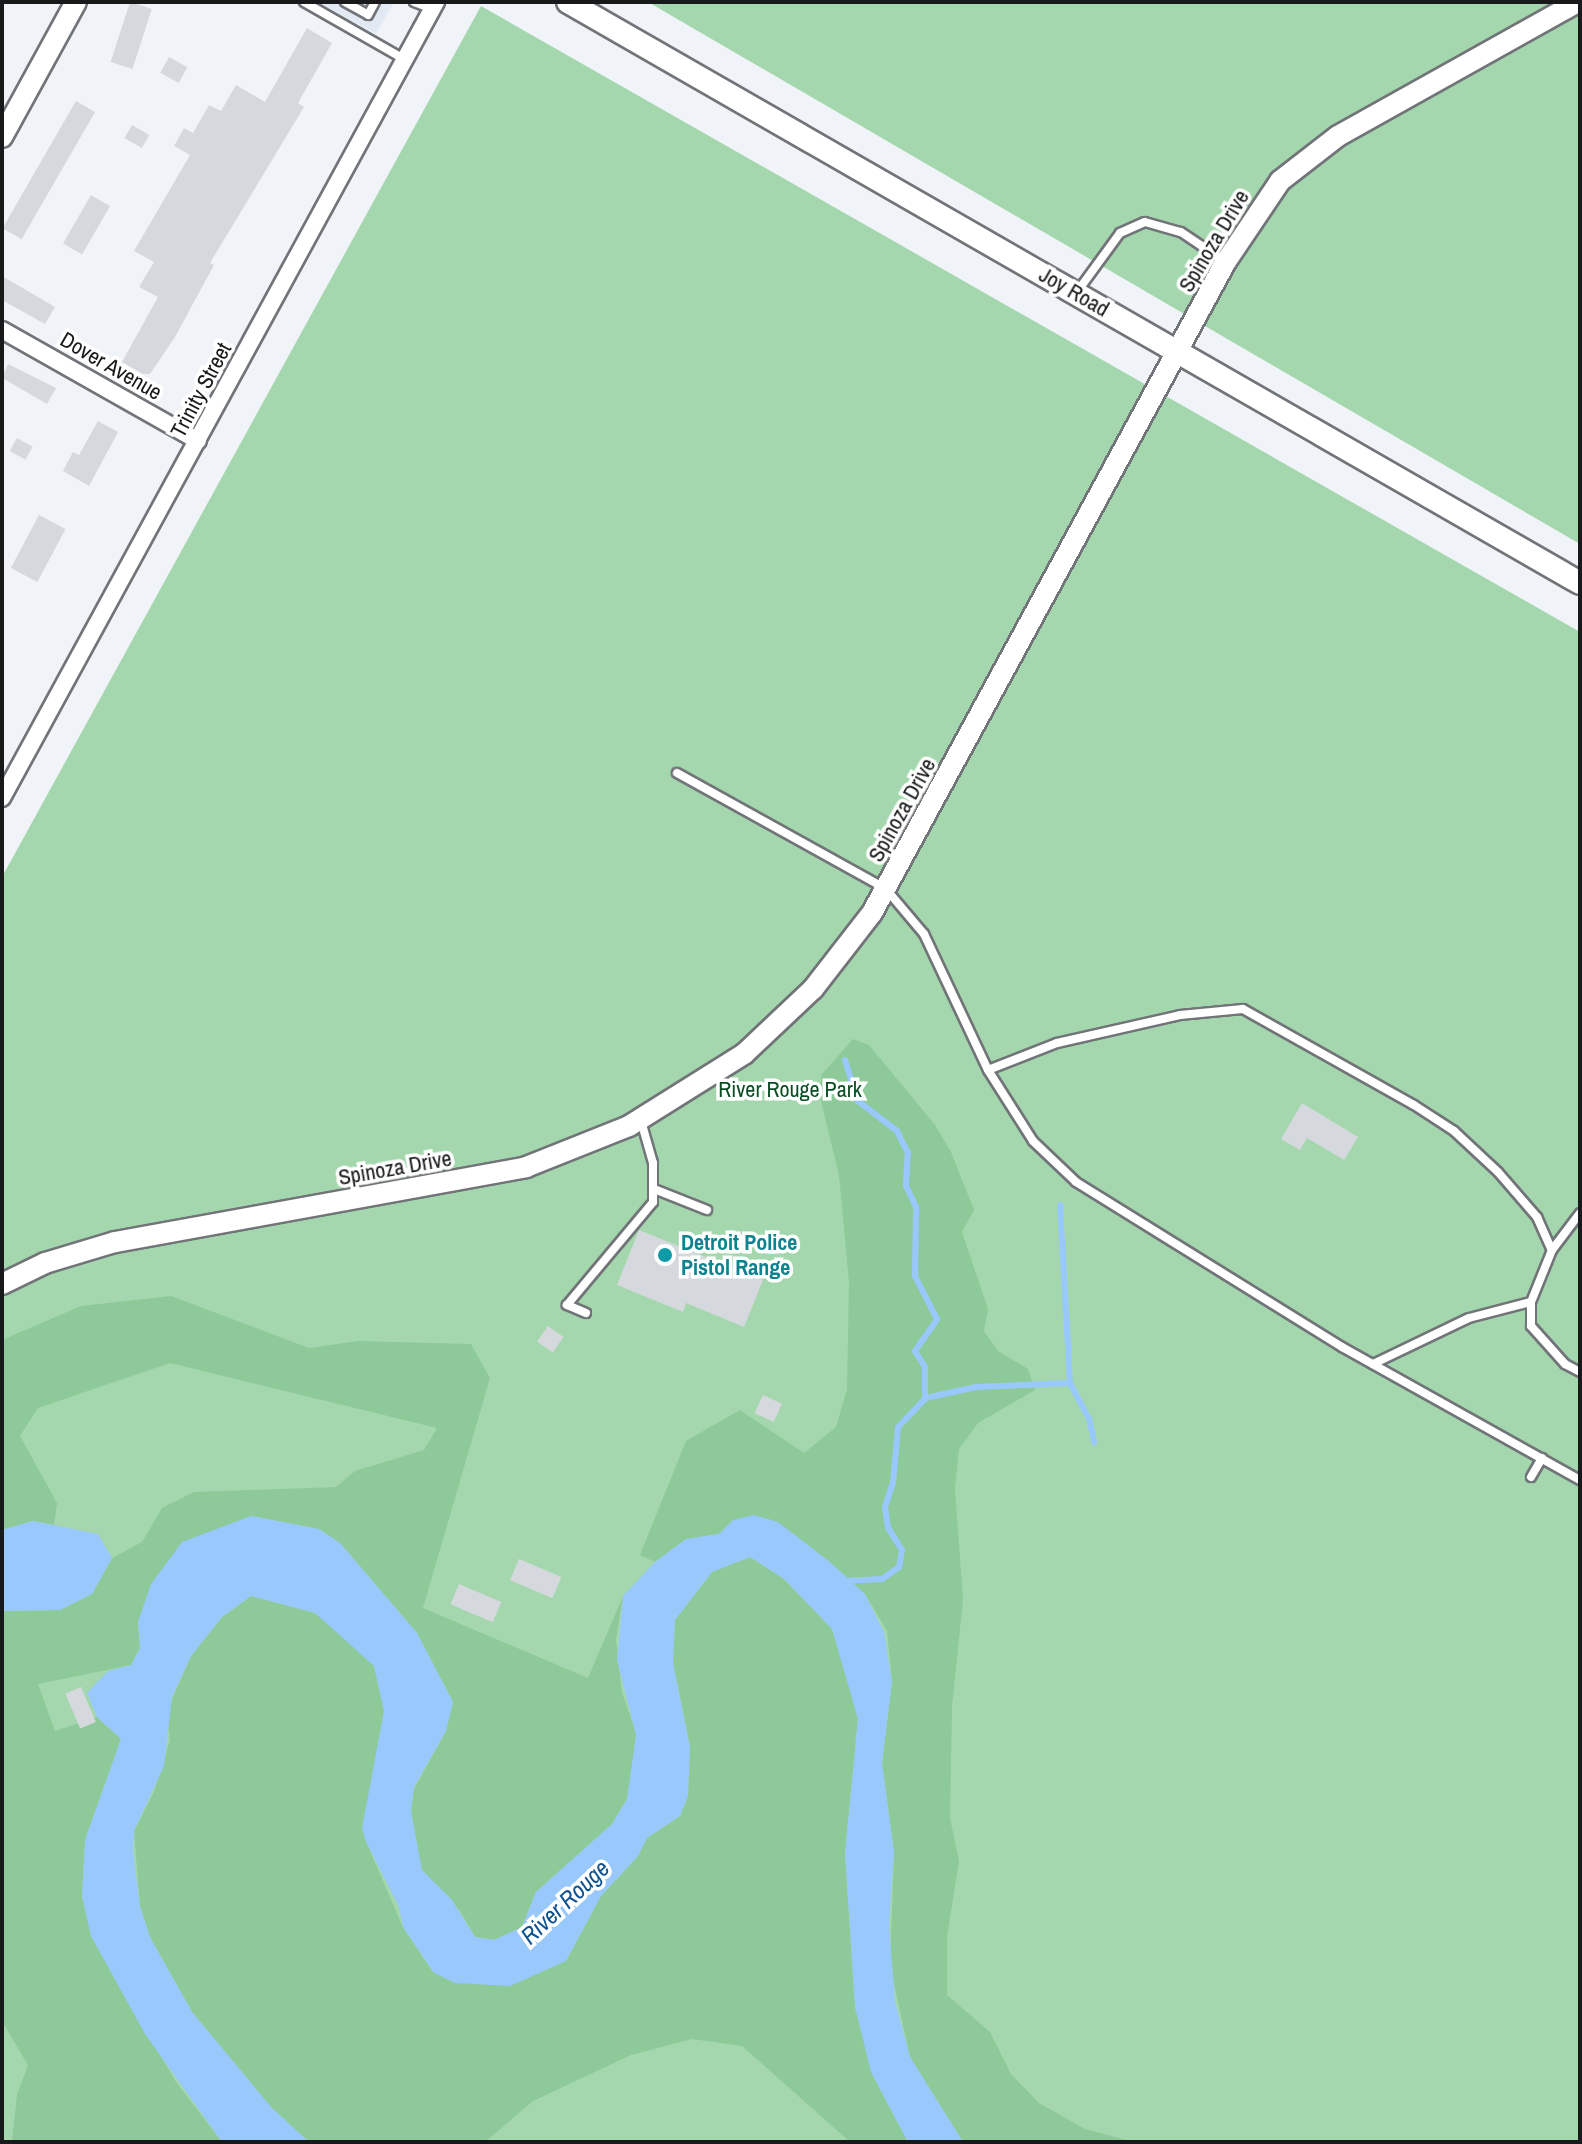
<!DOCTYPE html>
<style>
body{margin:0}
#map{position:relative;width:1582px;height:2144px;overflow:hidden;background:#f0f4f8;font-family:"Archivo Narrow",sans-serif}
div>[style]{position:absolute}
[style*='--x']{left:calc(var(--x)*1px);top:calc(var(--y)*1px);width:calc(var(--w)*1px);rotate:calc(var(--a)*1deg)}
.built>*{inset:0;background:#e1eaf4}
.green>*{inset:0;background:#a5d7ae}
.forest>*{inset:0;background:#8dc999}
.water>*{inset:0;background:#99c8fd}
.stream>*{height:6px;margin:-3px;padding:0 3px;transform-origin:3px;border-radius:3px;background:#99c8fd}
.building>*{inset:0;background:#d5d9dd;transform-origin:0 0}
.roads{filter:drop-shadow(2px 0 #717478) drop-shadow(-2px 0 #717478) drop-shadow(0 2px #717478) drop-shadow(0 -2px #717478)}
.service>*{height:8px;margin:-4px;padding:0 4px;transform-origin:4px;border-radius:4px;background:#fff}
.minor>*{height:16px;margin:-8px;padding:0 8px;transform-origin:8px;border-radius:8px;background:#fff}
.tertiary>*{height:20px;margin:-10px;padding:0 10px;transform-origin:10px;border-radius:10px;background:#fff}
.secondary>*{height:22px;margin:-11px;padding:0 11px;transform-origin:11px;border-radius:11px;background:#fff}
.dots>*{width:22px;height:22px;translate:-50% -50%;box-sizing:border-box;border:4px solid #fff;border-radius:50%}
span{translate:-50% -50%;white-space:nowrap;text-align:center;line-height:1.15;-webkit-text-stroke:7px #fff;paint-order:stroke}
.street-label{font-size:22px;color:#18191b}
.park-label{font-size:22px;color:#094e23}
.culture-label{font-size:22px;color:#0d838f;font-weight:700}
.left{translate:0 -50%;text-align:left}
.water-label{font-size:24px;color:#0e5290;font-style:italic}
.frame{position:absolute;inset:0;border:4px solid #18191b;pointer-events:none}
</style>
<div id="map">
<div class="built">
<i style="clip-path:polygon(319px 2px,394px 2px,376px 34px)"></i>
</div>
<div class="green">
<i style="clip-path:polygon(648px 2px,1580px 2px,1580px 544px)"></i>
<i style="clip-path:polygon(481px 6px,1580px 632px,1580px 2142px,2px 2142px,2px 877px)"></i>
</div>
<div class="forest">
<i style="clip-path:polygon(853px 1039px,869px 1045px,935px 1125px,951px 1152px,974px 1210px,962px 1232px,988px 1309px,984px 1331px,998px 1351px,1028px 1369px,1035px 1390px,978px 1423px,959px 1449px,955px 1489px,963px 1599px,952px 1707px,950px 1818px,959px 1861px,947px 1937px,947px 1995px,990px 2032px,1011px 2074px,1039px 2103px,1085px 2129px,1134px 2142px,963px 2142px,910px 2057px,890px 1966px,894px 1852px,882px 1763px,892px 1682px,887px 1631px,865px 1594px,806px 1546px,733px 1520px,719px 1534px,686px 1539px,655px 1562px,640px 1555px,686px 1441px,740px 1410px,804px 1453px,836px 1427px,847px 1389px,849px 1282px,839px 1175px,819px 1093px,822px 1074px)"></i>
<i style="clip-path:polygon(171px 1296px,309px 1348px,358px 1341px,471px 1344px,490px 1378px,423px 1608px,588px 1678px,623px 1596px,616px 1640px,622px 1693px,638px 1737px,627px 1799px,612px 1824px,536px 1892px,522px 1927px,495px 1940px,475px 1937px,460px 1911px,422px 1870px,417px 1849px,411px 1811px,414px 1789px,446px 1731px,453px 1702px,417px 1633px,340px 1543px,319px 1529px,251px 1516px,138px 1622px,140px 1648px,131px 1665px,38px 1684px,55px 1731px,97px 1717px,121px 1739px,85px 1840px,82px 1896px,91px 1936px,176px 2082px,222px 2142px,12px 2142px,17px 2095px,28px 2065px,2px 2021px,2px 1611px,60px 1610px,92px 1594px,112px 1558px,142px 1542px,162px 1508px,194px 1492px,336px 1487px,355px 1471px,424px 1450px,437px 1428px,170px 1363px,38px 1408px,20px 1436px,57px 1503px,54px 1525px,33px 1521px,2px 1530px,2px 1340px,81px 1306px)"></i>
<i style="clip-path:polygon(750px 1557px,784px 1579px,832px 1629px,843px 1661px,858px 1719px,845px 1853px,855px 2007px,873px 2076px,908px 2142px,850px 2142px,742px 2046px,692px 2039px,631px 2055px,533px 2101px,485px 2142px,309px 2142px,272px 2108px,192px 2012px,150px 1937px,140px 1906px,134px 1831px,154px 1792px,170px 1740px,167px 1719px,173px 1697px,191px 1656px,222px 1617px,251px 1596px,315px 1613px,341px 1632px,374px 1666px,384px 1711px,369px 1805px,370px 1851px,403px 1927px,422px 1956px,434px 1973px,566px 1961px,601px 1896px,638px 1856px,647px 1838px,680px 1816px,688px 1796px,690px 1747px,673px 1663px,675px 1620px,712px 1572px)"></i>
</div>
<div class="water">
<i style="clip-path:polygon(754px 1515px,778px 1522px,830px 1562px,865px 1594px,884px 1632px,892px 1682px,882px 1763px,894px 1852px,889px 1925px,895px 2001px,910px 2057px,963px 2142px,908px 2142px,871px 2072px,855px 2007px,845px 1853px,858px 1719px,832px 1629px,784px 1579px,750px 1557px,712px 1572px,675px 1620px,673px 1663px,690px 1747px,688px 1796px,680px 1816px,647px 1838px,638px 1856px,601px 1896px,566px 1961px,510px 1986px,455px 1983px,434px 1973px,403px 1927px,399px 1907px,366px 1842px,362px 1828px,384px 1711px,374px 1666px,315px 1613px,251px 1596px,222px 1617px,191px 1656px,172px 1697px,164px 1766px,134px 1831px,133px 1851px,140px 1906px,150px 1937px,192px 2012px,272px 2108px,309px 2142px,222px 2142px,145px 2034px,91px 1936px,82px 1896px,85px 1840px,121px 1739px,97px 1717px,87px 1693px,108px 1671px,131px 1665px,140px 1648px,138px 1622px,151px 1584px,182px 1542px,251px 1516px,319px 1529px,340px 1543px,417px 1633px,453px 1702px,446px 1731px,414px 1787px,411px 1811px,422px 1870px,452px 1900px,475px 1937px,494px 1940px,522px 1927px,536px 1892px,612px 1824px,627px 1799px,636px 1735px,617px 1660px,623px 1596px,655px 1562px,686px 1539px,719px 1534px,733px 1520px)"></i>
<i style="clip-path:polygon(33px 1521px,98px 1534px,112px 1558px,92px 1594px,60px 1610px,2px 1611px,2px 1530px)"></i>
</div>
<div class="stream">
<i style="--x:1060;--y:1205;--w:178;--a:86.8"></i>
<i style="--x:1070;--y:1383;--w:40;--a:62"></i>
<i style="--x:1089;--y:1418;--w:25;--a:78"></i>
<i style="--x:926;--y:1398;--w:51;--a:-12.4"></i>
<i style="--x:976;--y:1387;--w:94;--a:-2.4"></i>
<i style="--x:843;--y:1581;--w:39;--a:-3"></i>
<i style="--x:882;--y:1579;--w:21;--a:-35"></i>
<i style="--x:899;--y:1567;--w:17;--a:-80"></i>
<i style="--x:902;--y:1550;--w:26;--a:-122"></i>
<i style="--x:888;--y:1528;--w:21;--a:-98"></i>
<i style="--x:885;--y:1507;--w:25;--a:-72"></i>
<i style="--x:893;--y:1483;--w:56;--a:-84.9"></i>
<i style="--x:898;--y:1427;--w:39;--a:-46"></i>
<i style="--x:925;--y:1399;--w:32;--a:-90"></i>
<i style="--x:925;--y:1367;--w:19;--a:-122"></i>
<i style="--x:915;--y:1351;--w:39;--a:-55"></i>
<i style="--x:937;--y:1319;--w:48;--a:-117.1"></i>
<i style="--x:915;--y:1276;--w:69;--a:-89.2"></i>
<i style="--x:916;--y:1207;--w:23;--a:-115"></i>
<i style="--x:906;--y:1186;--w:33;--a:-87"></i>
<i style="--x:908;--y:1153;--w:25;--a:-117"></i>
<i style="--x:897;--y:1131;--w:49;--a:-142.4"></i>
<i style="--x:858;--y:1101;--w:43;--a:-107.6"></i>
</div>
<div class="building">
<i style="left:130px;top:2px;width:23px;height:63px;rotate:18deg"></i>
<i style="clip-path:polygon(307px 28px,332px 43px,298px 103px,304px 107px,210px 263px,214px 265px,175px 337px,150px 374px,143px 374px,122px 362px,158px 297px,139px 287px,154px 262px,134px 251px,190px 155px,174px 146px,184px 128px,193px 133px,209px 105px,221px 111px,236px 85px,265px 102px)"></i>
<i style="left:169px;top:57px;width:21px;height:18px;rotate:29deg"></i>
<i style="left:76px;top:101px;width:22px;height:147px;rotate:30deg"></i>
<i style="left:132px;top:125px;width:20px;height:15px;rotate:30deg"></i>
<i style="left:91px;top:195px;width:22px;height:56px;rotate:30deg"></i>
<i style="clip-path:polygon(2px 276px,55px 307px,45px 324px,2px 300px)"></i>
<i style="clip-path:polygon(8px 364px,56px 388px,47px 404px,2px 378px)"></i>
<i style="clip-path:polygon(98px 421px,118px 432px,89px 486px,63px 471px,73px 452px,79px 455px)"></i>
<i style="left:17px;top:438px;width:18px;height:15px;rotate:29deg"></i>
<i style="left:39px;top:515px;width:30px;height:60px;rotate:28deg"></i>
<i style="clip-path:polygon(1302px 1103px,1358px 1137px,1344px 1160px,1307px 1138px,1300px 1150px,1281px 1139px)"></i>
<i style="clip-path:polygon(639px 1230px,763px 1280px,744px 1327px,686px 1303px,683px 1312px,617px 1285px)"></i>
<i style="left:548px;top:1326px;width:19px;height:19px;rotate:35deg"></i>
<i style="left:763px;top:1395px;width:21px;height:20px;rotate:25deg"></i>
<i style="left:519px;top:1559px;width:46px;height:23px;rotate:23deg"></i>
<i style="left:459px;top:1584px;width:46px;height:22px;rotate:23deg"></i>
<i style="left:81px;top:1687px;width:38px;height:17px;rotate:67deg"></i>
</div>
<div class="roads">
<div class="service">
<i style="--x:304;--y:2;--w:115;--a:29.7"></i>
<i style="--x:345;--y:2;--w:26;--a:29"></i>
<i style="--x:368;--y:15;--w:15;--a:-62"></i>
<i style="--x:414;--y:2;--w:19;--a:21"></i>
<i style="--x:1077;--y:292;--w:73;--a:-53.9"></i>
<i style="--x:1120;--y:233;--w:27;--a:-24"></i>
<i style="--x:1145;--y:222;--w:37;--a:16"></i>
<i style="--x:1181;--y:232;--w:52;--a:34"></i>
<i style="--x:677;--y:773;--w:239;--a:29"></i>
<i style="--x:886;--y:889;--w:59;--a:49.8"></i>
<i style="--x:924;--y:934;--w:150;--a:64.8"></i>
<i style="--x:988;--y:1070;--w:84;--a:57.6"></i>
<i style="--x:1033;--y:1141;--w:59;--a:43.6"></i>
<i style="--x:1076;--y:1182;--w:313;--a:31.8"></i>
<i style="--x:1342;--y:1347;--w:273;--a:29.2"></i>
<i style="--x:988;--y:1070;--w:74;--a:-21.4"></i>
<i style="--x:1057;--y:1043;--w:126;--a:-12.8"></i>
<i style="--x:1180;--y:1015;--w:63;--a:-5.4"></i>
<i style="--x:1243;--y:1009;--w:196;--a:29.3"></i>
<i style="--x:1414;--y:1105;--w:48;--a:33"></i>
<i style="--x:1454;--y:1131;--w:60;--a:43"></i>
<i style="--x:1498;--y:1172;--w:60;--a:49.1"></i>
<i style="--x:1537;--y:1217;--w:36;--a:66"></i>
<i style="--x:1552;--y:1250;--w:56;--a:112"></i>
<i style="--x:1531;--y:1302;--w:24;--a:90"></i>
<i style="--x:1531;--y:1326;--w:51;--a:48.2"></i>
<i style="--x:1565;--y:1364;--w:17;--a:28"></i>
<i style="--x:654;--y:1189;--w:57;--a:21.6"></i>
<i style="--x:1552;--y:1250;--w:46;--a:-52.9"></i>
<i style="--x:586;--y:1313;--w:21;--a:-157"></i>
<i style="--x:567;--y:1305;--w:134;--a:-50.1"></i>
<i style="--x:653;--y:1202;--w:39;--a:-90"></i>
<i style="--x:653;--y:1163;--w:44;--a:-105.9"></i>
<i style="--x:1373;--y:1364;--w:106;--a:-25.6"></i>
<i style="--x:1469;--y:1318;--w:64;--a:-14.5"></i>
<i style="--x:1531;--y:1477;--w:22;--a:-60"></i>
</div>
<div class="minor">
<i style="--x:2;--y:330;--w:225;--a:29.5"></i>
<i style="--x:2;--y:798;--w:907;--a:-61.4"></i>
</div>
<div class="tertiary">
<i style="--x:2;--y:137;--w:154;--a:-61.3"></i>
<i style="--x:2;--y:1284;--w:48;--a:-26"></i>
<i style="--x:45;--y:1263;--w:73;--a:-16.7"></i>
<i style="--x:115;--y:1242;--w:418;--a:-10.3"></i>
<i style="--x:526;--y:1167;--w:111;--a:-21.7"></i>
<i style="--x:629;--y:1126;--w:136;--a:-32.1"></i>
<i style="--x:744;--y:1054;--w:95;--a:-43.3"></i>
<i style="--x:813;--y:989;--w:96;--a:-52.2"></i>
<i style="--x:872;--y:913;--w:740;--a:-61.49"></i>
<i style="--x:1225;--y:263;--w:99;--a:-56.1"></i>
<i style="--x:1280;--y:181;--w:73;--a:-37.8"></i>
<i style="--x:1338;--y:136;--w:275;--a:-29.2"></i>
</div>
<div class="secondary">
<i style="--x:568;--y:2;--w:1167;--a:29.86"></i>
</div>
</div>
<div class="dots">
<i style="left:665px;top:1255px;background:#0f9aa8"></i>
</div>
<div class="street-label">
<span style="left:1214px;top:241px;rotate:-59deg">Spinoza Drive</span>
<span style="left:1074px;top:292px;rotate:30deg">Joy Road</span>
<span style="left:111px;top:366px;rotate:30deg">Dover Avenue</span>
<span style="left:201px;top:390px;rotate:-62deg">Trinity Street</span>
<span style="left:902px;top:810px;rotate:-61deg">Spinoza Drive</span>
<span style="left:395px;top:1168px;rotate:-10deg">Spinoza Drive</span>
</div>
<div class="park-label">
<span style="left:790px;top:1090px">River Rouge Park</span>
</div>
<div class="culture-label">
<span class="left" style="left:681px;top:1255px">Detroit Police<br>Pistol Range</span>
</div>
<div class="water-label">
<span style="left:565px;top:1902px;rotate:-43deg">River Rouge</span>
</div>
<div class="frame"></div>
</div>
